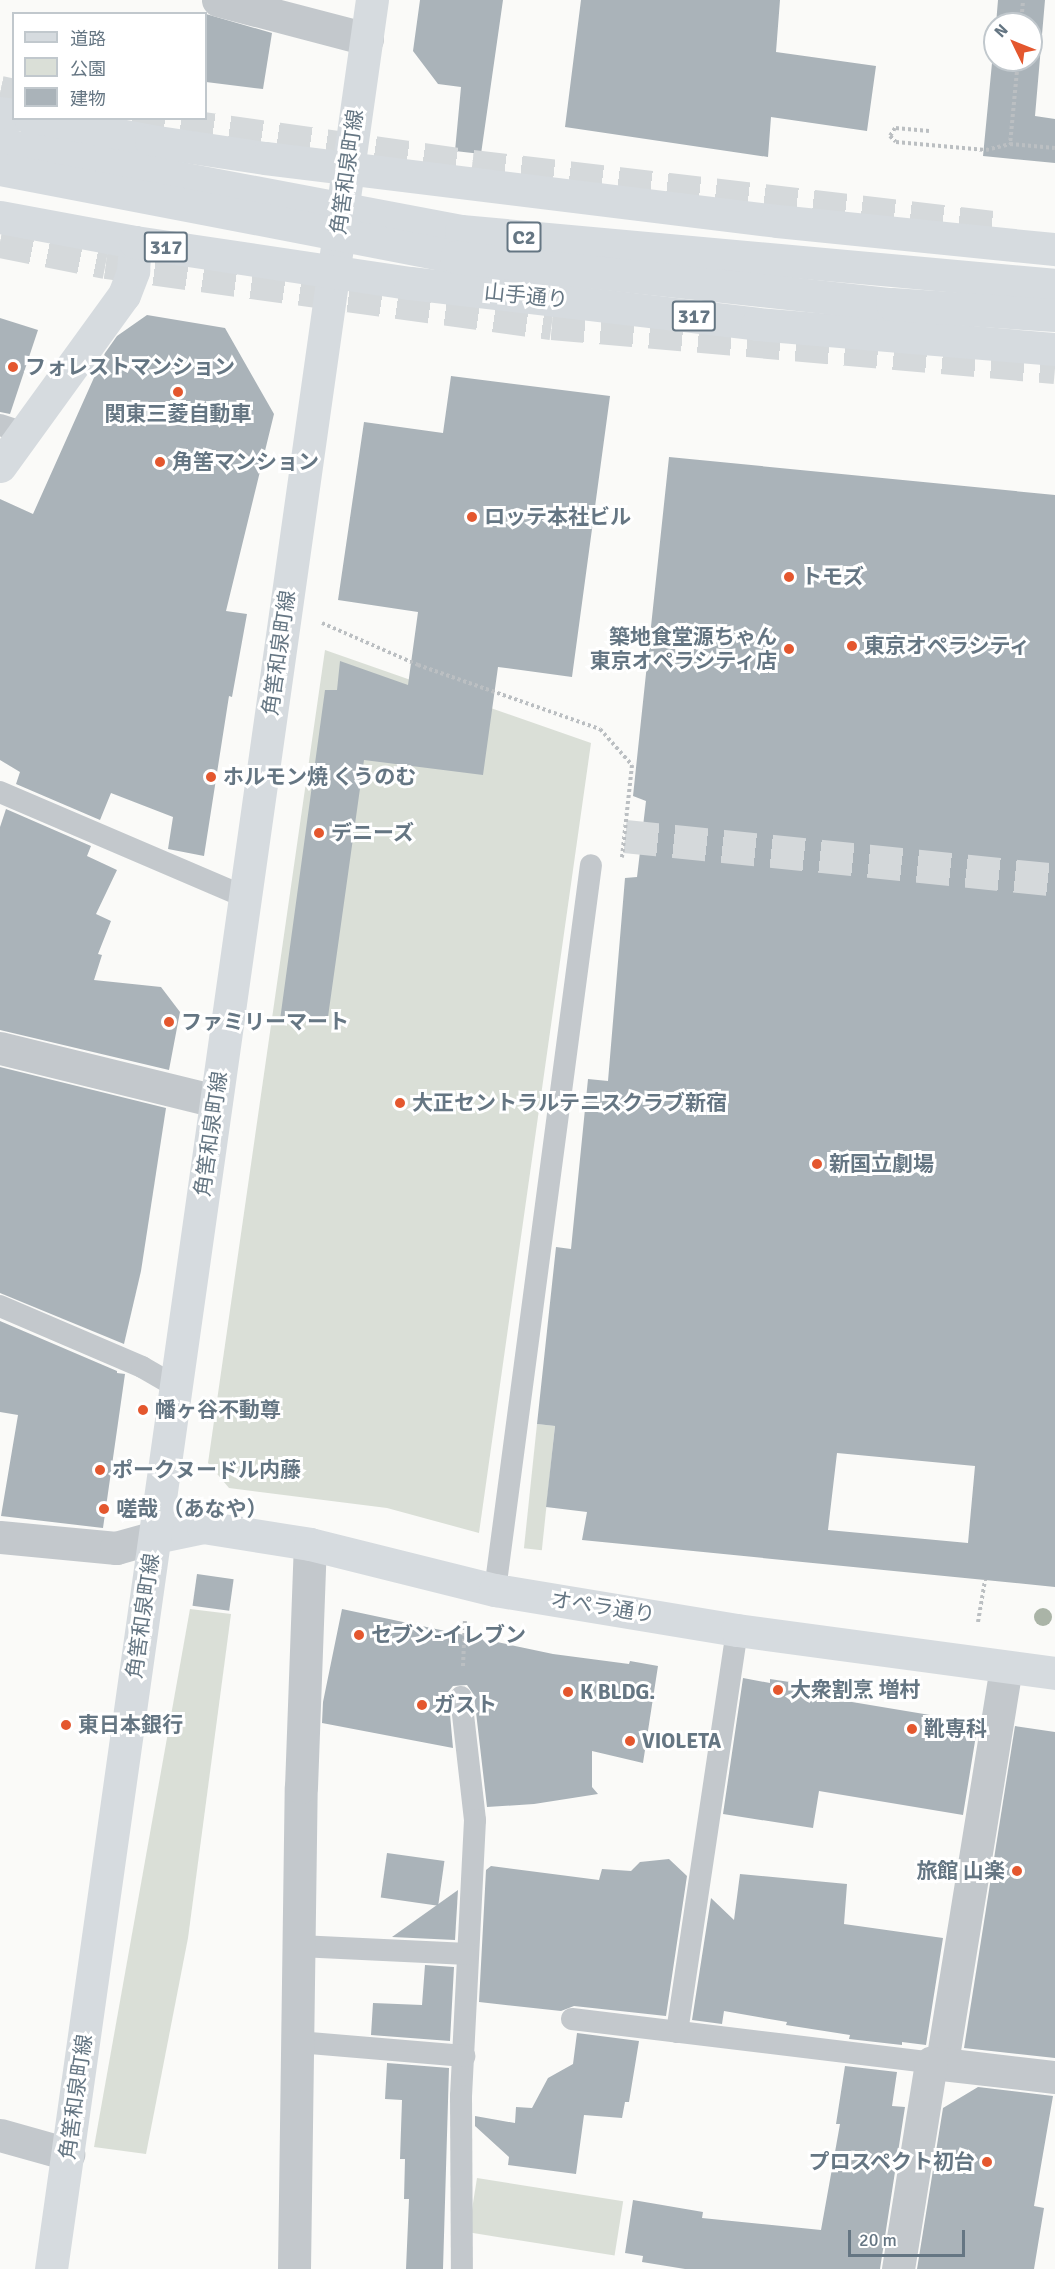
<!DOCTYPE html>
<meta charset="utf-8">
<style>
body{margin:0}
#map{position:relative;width:1055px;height:2269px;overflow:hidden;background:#fafaf8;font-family:Signika,"Noto Sans JP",sans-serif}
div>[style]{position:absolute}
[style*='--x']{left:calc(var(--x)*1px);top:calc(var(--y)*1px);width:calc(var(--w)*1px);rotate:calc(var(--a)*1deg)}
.green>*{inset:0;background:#dadfd7;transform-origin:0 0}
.building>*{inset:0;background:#aab3b9;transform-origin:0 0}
.street-tunnel>*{height:33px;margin-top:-16.5px;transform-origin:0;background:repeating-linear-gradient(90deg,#d5d9db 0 33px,transparent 0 49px)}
.highway-tunnel>*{height:33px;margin-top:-16.5px;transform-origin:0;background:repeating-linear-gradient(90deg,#d5d9db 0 33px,transparent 0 49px)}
.path>*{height:4px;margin-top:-2px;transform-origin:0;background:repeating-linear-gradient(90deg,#bbbfc2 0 3px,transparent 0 6px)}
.lane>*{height:22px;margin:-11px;padding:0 11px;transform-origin:11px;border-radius:11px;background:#c3c8cc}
.street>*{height:33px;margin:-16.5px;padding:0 16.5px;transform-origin:16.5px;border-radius:16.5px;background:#c3c8cc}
.secondary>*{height:33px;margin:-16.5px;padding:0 16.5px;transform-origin:16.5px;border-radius:16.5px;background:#d6dbdf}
.primary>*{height:33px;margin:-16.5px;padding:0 16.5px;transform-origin:16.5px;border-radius:16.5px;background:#d6dbdf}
.highway>*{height:33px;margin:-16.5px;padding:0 16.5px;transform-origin:16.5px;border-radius:16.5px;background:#d6dbdf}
.trees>*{width:18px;height:18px;margin:-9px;border-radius:50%;background:#aab4a7}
.dots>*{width:16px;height:16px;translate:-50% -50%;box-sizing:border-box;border:3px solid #fff;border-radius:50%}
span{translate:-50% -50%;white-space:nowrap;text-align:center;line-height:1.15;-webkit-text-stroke:6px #fff;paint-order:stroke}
.shield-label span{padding:2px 4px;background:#fff;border:2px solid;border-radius:4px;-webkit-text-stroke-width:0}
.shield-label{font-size:20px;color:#657683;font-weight:700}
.street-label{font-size:21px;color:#657683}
.poi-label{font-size:21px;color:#657683;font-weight:700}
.left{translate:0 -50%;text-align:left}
.right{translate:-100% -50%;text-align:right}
.legend{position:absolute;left:12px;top:12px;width:195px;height:108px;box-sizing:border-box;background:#fff;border:2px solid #c1c8cd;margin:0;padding:8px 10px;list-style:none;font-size:18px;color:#657683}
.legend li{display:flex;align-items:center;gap:12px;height:30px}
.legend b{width:30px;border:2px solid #c1c8cd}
.north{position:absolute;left:983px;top:12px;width:60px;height:60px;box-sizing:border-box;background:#fff;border:2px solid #c1c8cd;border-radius:50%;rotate:313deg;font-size:16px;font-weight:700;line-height:24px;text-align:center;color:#657683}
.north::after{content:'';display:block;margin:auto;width:21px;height:27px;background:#e4572e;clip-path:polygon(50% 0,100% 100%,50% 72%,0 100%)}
.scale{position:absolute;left:848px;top:2230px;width:117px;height:27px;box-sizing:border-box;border:3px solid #657683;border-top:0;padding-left:8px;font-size:18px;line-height:21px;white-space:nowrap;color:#657683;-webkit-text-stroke:4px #fff;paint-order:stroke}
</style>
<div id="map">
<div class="green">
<i style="clip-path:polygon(325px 650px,591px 743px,479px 1533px,387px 1508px,229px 1488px,208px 1463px)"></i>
<i style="left:537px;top:1424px;width:18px;height:125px;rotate:6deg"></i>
<i style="clip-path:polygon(190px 1609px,231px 1614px,188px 1938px,146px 2154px,94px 2147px)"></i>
<i style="left:477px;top:2178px;width:148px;height:55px;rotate:9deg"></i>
</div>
<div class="building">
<i style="clip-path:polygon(420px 0,503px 0,481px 154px,455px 151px,461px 87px,438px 84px,413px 51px)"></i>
<i style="clip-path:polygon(581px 0,780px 0,776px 52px,876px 66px,867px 131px,771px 117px,768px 157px,565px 127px)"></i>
<i style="clip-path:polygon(998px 0,1045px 0,1035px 116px,1055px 119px,1055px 163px,983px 156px,995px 32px,995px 60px,1031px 60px,1031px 24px,996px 24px)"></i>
<i style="clip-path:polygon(206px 14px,272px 33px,263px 89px,206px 82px)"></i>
<i style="clip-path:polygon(147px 315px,225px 328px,274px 414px,226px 611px,247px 614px,232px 697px,229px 696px,204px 856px,168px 849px,173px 817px,111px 793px,100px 820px,16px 784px,20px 772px,0 760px,0 499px,33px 514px,105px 353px,117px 336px)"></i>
<i style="clip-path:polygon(0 318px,38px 330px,10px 414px,0 412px)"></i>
<i style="clip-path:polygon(451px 376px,610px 396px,572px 677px,498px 667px,483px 775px,364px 760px,327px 1024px,280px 1020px,325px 690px,337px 690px,340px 661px,408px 685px,418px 612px,338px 600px,364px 422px,443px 433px)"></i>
<i style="clip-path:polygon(evenodd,669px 457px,1055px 495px,1055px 1587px,582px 1540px,587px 1512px,546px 1507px,555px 1426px,537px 1424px,556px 1247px,571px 1249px,588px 1079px,608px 1081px,625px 878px,637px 877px,646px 801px,633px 796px,669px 457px,837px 1453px,975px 1466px,968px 1543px,828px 1530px,837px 1453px)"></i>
<i style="clip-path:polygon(6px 809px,91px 846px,87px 856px,117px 870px,96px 914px,111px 921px,98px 954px,102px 955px,94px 980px,161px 987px,180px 1012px,169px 1070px,0 1030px,0 827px)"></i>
<i style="clip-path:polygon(0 1067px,166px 1108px,141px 1271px,124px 1344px,0 1293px)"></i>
<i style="clip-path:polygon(0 1321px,117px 1371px,117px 1373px,125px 1374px,103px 1528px,1px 1516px,18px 1415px,0 1412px)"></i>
<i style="left:197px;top:1574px;width:37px;height:32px;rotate:8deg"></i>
<i style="clip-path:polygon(342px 1609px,553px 1654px,629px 1664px,630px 1661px,658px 1666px,643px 1763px,592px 1751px,592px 1787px,598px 1794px,534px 1804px,487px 1807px,474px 1695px,467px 1685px,453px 1686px,448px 1692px,453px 1748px,322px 1723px,323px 1702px)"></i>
<i style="clip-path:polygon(743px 1678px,770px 1683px,770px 1679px,835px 1689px,834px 1699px,978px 1723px,963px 1815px,819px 1791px,813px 1828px,723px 1814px)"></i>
<i style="clip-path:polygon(1015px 1726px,1055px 1732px,1055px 2058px,964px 2048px)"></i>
<i style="left:387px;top:1853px;width:58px;height:45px;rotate:8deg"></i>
<i style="clip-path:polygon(669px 1859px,687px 1876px,666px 2016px,574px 2006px,561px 2011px,479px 2002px,486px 1870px,491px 1866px,599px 1880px,602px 1869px,631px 1871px,640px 1862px)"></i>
<i style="clip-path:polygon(740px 1874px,847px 1884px,844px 1924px,943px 1938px,926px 2045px,902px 2042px,902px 2045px,849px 2039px,850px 2035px,786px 2025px,787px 2022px,724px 2011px,722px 2024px,692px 2020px,711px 1898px,734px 1920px)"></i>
<i style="clip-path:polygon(458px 1890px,455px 1940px,392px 1937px)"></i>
<i style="clip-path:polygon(425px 1965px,454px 1967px,450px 2041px,371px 2035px,373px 2003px,422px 2005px)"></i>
<i style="clip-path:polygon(577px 2033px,639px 2041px,629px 2102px,625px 2102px,622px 2118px,584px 2115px,576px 2174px,508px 2165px,509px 2157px,475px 2126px,475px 2116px,515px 2123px,516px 2107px,532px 2108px,548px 2078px,573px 2064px)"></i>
<i style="clip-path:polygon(387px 2063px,449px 2068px,443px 2269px,406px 2269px,409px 2199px,404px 2199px,405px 2159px,400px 2159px,402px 2100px,385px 2099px)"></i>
<i style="clip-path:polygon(845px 2066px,897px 2072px,892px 2106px,905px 2107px,880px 2269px,685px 2269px,642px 2262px,643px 2256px,625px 2253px,633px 2200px,703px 2212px,702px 2218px,821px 2230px,840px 2124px,836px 2124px)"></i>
<i style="clip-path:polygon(978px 2087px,1053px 2096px,1034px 2206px,1044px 2208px,1034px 2269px,917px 2269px,943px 2108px)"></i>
</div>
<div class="street-tunnel">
<i style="--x:625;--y:836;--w:432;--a:5.8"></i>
</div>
<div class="highway-tunnel">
<i style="--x:0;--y:92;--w:14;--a:12"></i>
<i style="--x:132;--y:118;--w:343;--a:8"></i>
<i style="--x:472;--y:166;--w:535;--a:6.66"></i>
<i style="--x:0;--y:241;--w:108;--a:11.2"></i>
<i style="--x:106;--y:262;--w:450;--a:7.8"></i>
<i style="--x:552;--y:323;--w:505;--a:5"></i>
</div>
<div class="path">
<i style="--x:1021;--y:24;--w:24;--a:-85"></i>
<i style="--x:1018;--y:60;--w:84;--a:95.4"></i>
<i style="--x:1010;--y:144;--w:45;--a:5.1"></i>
<i style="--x:929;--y:131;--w:34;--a:-175"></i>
<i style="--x:895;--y:128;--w:9;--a:122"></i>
<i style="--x:890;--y:136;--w:8;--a:45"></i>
<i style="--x:896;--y:142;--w:90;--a:5.1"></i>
<i style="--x:986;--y:150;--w:25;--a:-14"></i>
<i style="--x:322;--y:623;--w:105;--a:23.6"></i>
<i style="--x:418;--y:665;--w:193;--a:19.4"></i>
<i style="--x:600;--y:729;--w:48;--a:48.4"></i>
<i style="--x:632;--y:765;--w:93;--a:96.2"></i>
<i style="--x:978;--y:1622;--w:43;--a:-80.5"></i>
<i style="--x:463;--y:1666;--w:47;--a:-87.6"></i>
</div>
<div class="lane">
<i style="--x:0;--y:425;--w:25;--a:18"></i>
<i style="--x:0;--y:792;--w:267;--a:23.2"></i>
<i style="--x:0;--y:1306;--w:155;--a:23.2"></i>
<i style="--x:142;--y:1367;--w:39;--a:30"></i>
<i style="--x:495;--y:1590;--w:731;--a:-82.46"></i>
<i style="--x:461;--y:1697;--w:124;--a:83.5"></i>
<i style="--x:475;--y:1820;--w:276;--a:92.9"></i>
<i style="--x:461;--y:2096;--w:173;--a:89.7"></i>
<i style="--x:299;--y:1946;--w:169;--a:2.7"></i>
<i style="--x:572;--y:2019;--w:373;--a:6.9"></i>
<i style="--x:677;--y:2032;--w:406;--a:-81.5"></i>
<i style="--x:298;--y:2042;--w:167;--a:4.8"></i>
</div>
<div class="street">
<i style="--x:218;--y:0;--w:154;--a:14.7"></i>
<i style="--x:0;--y:1048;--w:222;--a:13.8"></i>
<i style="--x:0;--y:1537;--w:117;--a:5.4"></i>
<i style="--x:116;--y:1548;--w:41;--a:-15.8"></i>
<i style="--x:1006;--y:1667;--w:402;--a:99.2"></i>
<i style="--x:942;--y:2064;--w:114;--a:6.6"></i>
<i style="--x:0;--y:2135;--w:71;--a:15.6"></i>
<i style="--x:294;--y:2269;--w:482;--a:-89.2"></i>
<i style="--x:301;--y:1787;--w:243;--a:-87.9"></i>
<i style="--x:898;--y:2269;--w:209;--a:-80.9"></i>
</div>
<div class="secondary">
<i style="--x:0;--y:466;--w:211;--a:-54.1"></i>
<i style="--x:124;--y:295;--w:26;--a:-69"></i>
<i style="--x:133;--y:271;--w:29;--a:-86"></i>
<i style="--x:155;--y:1537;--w:49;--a:-11.8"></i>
<i style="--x:203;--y:1527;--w:108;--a:9"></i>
<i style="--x:310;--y:1544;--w:191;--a:14"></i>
<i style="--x:495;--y:1590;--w:245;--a:9.4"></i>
<i style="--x:737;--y:1630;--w:321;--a:7.7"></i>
<i style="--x:51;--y:2269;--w:2292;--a:-81.95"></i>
</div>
<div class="primary">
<i style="--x:0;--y:113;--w:14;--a:8"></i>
<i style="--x:30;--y:118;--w:123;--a:10.8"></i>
<i style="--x:151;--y:141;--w:115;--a:8.5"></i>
<i style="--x:265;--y:158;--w:516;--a:7.01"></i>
<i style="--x:777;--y:221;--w:279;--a:5.8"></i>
<i style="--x:0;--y:217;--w:137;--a:10.5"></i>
<i style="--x:135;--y:242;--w:278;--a:8.5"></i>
<i style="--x:410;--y:283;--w:349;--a:6.7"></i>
<i style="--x:757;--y:324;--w:299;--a:4.8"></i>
</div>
<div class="highway">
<i style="--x:0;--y:144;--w:469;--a:10.7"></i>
<i style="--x:461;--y:231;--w:596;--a:5.19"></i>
<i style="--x:0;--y:169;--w:464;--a:10.9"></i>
<i style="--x:456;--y:257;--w:439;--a:6.2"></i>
<i style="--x:892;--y:304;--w:163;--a:3.9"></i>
</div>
<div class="trees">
<i style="left:1043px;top:1617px"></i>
</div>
<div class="dots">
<i style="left:13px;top:367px;background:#e4572e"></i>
<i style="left:178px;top:392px;background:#e4572e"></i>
<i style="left:160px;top:462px;background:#e4572e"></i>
<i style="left:472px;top:517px;background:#e4572e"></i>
<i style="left:789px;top:577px;background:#e4572e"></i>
<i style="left:852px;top:646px;background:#e4572e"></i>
<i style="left:789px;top:649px;background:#e4572e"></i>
<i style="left:211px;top:777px;background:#e4572e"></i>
<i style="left:319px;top:833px;background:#e4572e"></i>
<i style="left:169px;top:1022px;background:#e4572e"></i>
<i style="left:400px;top:1103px;background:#e4572e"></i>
<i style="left:817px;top:1164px;background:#e4572e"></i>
<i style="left:143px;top:1410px;background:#e4572e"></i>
<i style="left:100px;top:1470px;background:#e4572e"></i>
<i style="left:104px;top:1509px;background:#e4572e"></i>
<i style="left:359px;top:1635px;background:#e4572e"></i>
<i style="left:778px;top:1690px;background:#e4572e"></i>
<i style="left:568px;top:1692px;background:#e4572e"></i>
<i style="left:422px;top:1705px;background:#e4572e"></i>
<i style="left:66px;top:1725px;background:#e4572e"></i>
<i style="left:912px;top:1729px;background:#e4572e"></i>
<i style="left:630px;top:1741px;background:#e4572e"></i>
<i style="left:1017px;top:1871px;background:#e4572e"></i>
<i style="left:987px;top:2162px;background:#e4572e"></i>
</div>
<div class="shield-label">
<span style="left:524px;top:237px">C2</span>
<span style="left:166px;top:247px">317</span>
<span style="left:694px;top:316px">317</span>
</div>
<div class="street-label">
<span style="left:347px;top:172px;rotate:-82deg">角筈和泉町線</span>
<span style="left:526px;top:296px;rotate:6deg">山手通り</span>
<span style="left:279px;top:653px;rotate:-82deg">角筈和泉町線</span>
<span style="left:211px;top:1134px;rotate:-82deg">角筈和泉町線</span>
<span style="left:603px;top:1607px;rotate:9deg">オペラ通り</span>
<span style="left:143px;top:1616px;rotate:-82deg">角筈和泉町線</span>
<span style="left:76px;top:2097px;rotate:-82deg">角筈和泉町線</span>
</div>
<div class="poi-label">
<span class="left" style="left:25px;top:367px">フォレストマンション</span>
<span style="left:178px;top:414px">関東三菱自動車</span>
<span class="left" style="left:172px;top:462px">角筈マンション</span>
<span class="left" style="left:484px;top:517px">ロッテ本社ビル</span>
<span class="left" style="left:801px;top:577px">トモズ</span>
<span class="right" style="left:777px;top:649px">築地食堂源ちゃん<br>東京オペラシティ店</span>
<span class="left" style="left:864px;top:646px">東京オペラシティ</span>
<span class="left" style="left:223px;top:777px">ホルモン焼 くうのむ</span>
<span class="left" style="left:331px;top:833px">デニーズ</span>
<span class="left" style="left:181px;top:1022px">ファミリーマート</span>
<span class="left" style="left:412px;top:1103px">大正セントラルテニスクラブ新宿</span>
<span class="left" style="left:829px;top:1164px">新国立劇場</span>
<span class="left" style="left:155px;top:1410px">幡ヶ谷不動尊</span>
<span class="left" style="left:112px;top:1470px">ポークヌードル内藤</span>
<span class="left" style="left:116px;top:1509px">嗟哉 （あなや）</span>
<span class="left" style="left:371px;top:1635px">セブン-イレブン</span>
<span class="left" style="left:790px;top:1690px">大衆割烹 増村</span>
<span class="left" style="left:580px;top:1692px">K BLDG.</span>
<span class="left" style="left:434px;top:1705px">ガスト</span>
<span class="left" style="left:78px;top:1725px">東日本銀行</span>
<span class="left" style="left:924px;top:1729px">靴専科</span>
<span class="left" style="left:642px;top:1741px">VIOLETA</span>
<span class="right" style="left:1005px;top:1871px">旅館 山楽</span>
<span class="right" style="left:975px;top:2162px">プロスペクト初台</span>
</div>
<ul class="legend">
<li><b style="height:8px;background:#d6dbdf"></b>道路</li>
<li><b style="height:16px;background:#dadfd7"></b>公園</li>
<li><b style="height:16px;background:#aab3b9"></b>建物</li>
</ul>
<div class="north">N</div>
<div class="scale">20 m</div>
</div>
